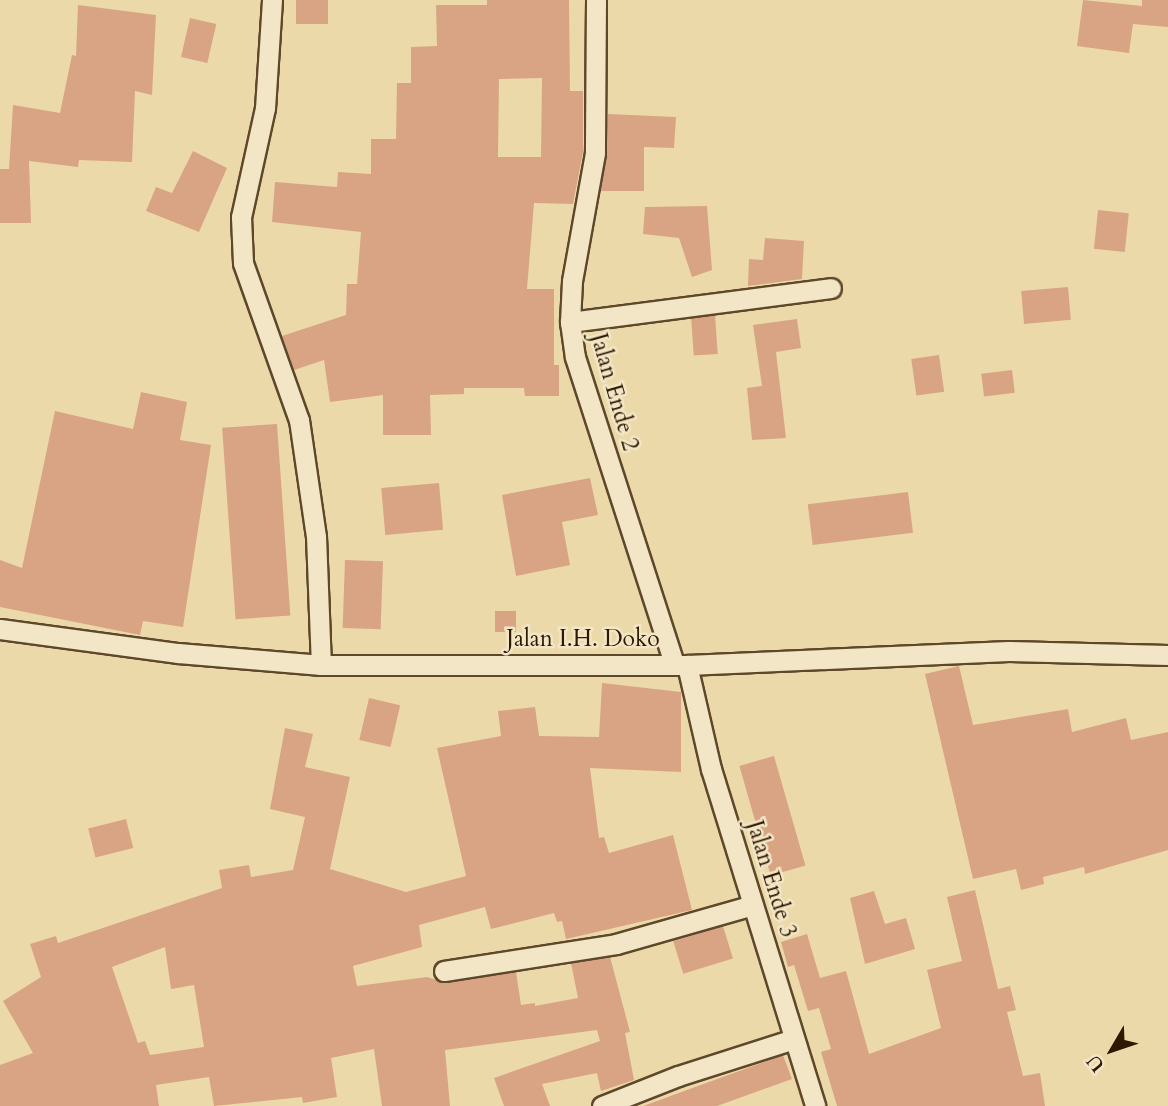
<!DOCTYPE html>
<style>
body{margin:0}
#map{position:relative;width:1168px;height:1106px;overflow:hidden;background:#ecd9a9;font-family:Cardo,serif}
div>[style]{position:absolute}
[style*='--x']{left:calc(var(--x)*1px);top:calc(var(--y)*1px);width:calc(var(--w)*1px);rotate:calc(var(--a)*1deg)}
.building>*{inset:0;background:#d9a483;transform-origin:0 0}
.roads{filter:drop-shadow(2px 0 #5e482a) drop-shadow(-2px 0 #5e482a) drop-shadow(0 2px #5e482a) drop-shadow(0 -2px #5e482a)}
.street>*{height:19px;margin:-9.5px;padding:0 9.5px;transform-origin:9.5px;border-radius:9.5px;background:#f3e6c7}
span{translate:-50% -50%;white-space:nowrap;text-align:center;line-height:1.15;-webkit-text-stroke:5px #f3e6c7;paint-order:stroke}
.street-label{font-size:23px;color:#2e1800}
.north{position:absolute;left:1077px;top:1015px;width:70px;height:70px;-webkit-text-stroke:5px #f3e6c7;paint-order:stroke;rotate:231deg;font-size:19px;font-weight:700;line-height:28px;text-align:center;color:#2e1800}
.north::after{content:'';display:block;margin:auto;width:24px;height:32px;background:#2e1800;clip-path:polygon(50% 0,100% 100%,50% 72%,0 100%)}
</style>
<div id="map">
<div class="building">
<i style="left:296px;top:0;width:32px;height:24px"></i>
<i style="clip-path:polygon(evenodd,487px 0,569px 0,570px 91px,583px 91px,583px 152px,573px 204px,534px 203px,527px 289px,554px 289px,554px 365px,559px 365px,559px 396px,525px 396px,524px 388px,464px 388px,464px 394px,430px 395px,431px 435px,383px 435px,383px 395px,330px 402px,324px 360px,294px 370px,282px 336px,346px 315px,347px 284px,357px 284px,361px 232px,272px 222px,275px 182px,337px 187px,338px 172px,371px 174px,371px 139px,396px 139px,397px 83px,411px 83px,411px 47px,437px 46px,436px 5px,487px 5px,487px 0,542px 78px,541px 157px,498px 157px,499px 79px,542px 78px)"></i>
<i style="clip-path:polygon(1083px 0,1142px 6px,1142px 0,1168px 0,1168px 27px,1133px 24px,1129px 53px,1077px 46px)"></i>
<i style="clip-path:polygon(78px 5px,156px 15px,152px 95px,135px 91px,132px 162px,79px 160px,78px 167px,29px 161px,31px 223px,0 223px,0 169px,9px 169px,13px 105px,60px 113px,72px 55px,76px 56px)"></i>
<i style="left:190px;top:18px;width:27px;height:40px;rotate:13deg"></i>
<i style="clip-path:polygon(608px 114px,676px 117px,674px 148px,644px 147px,644px 191px,601px 191px)"></i>
<i style="clip-path:polygon(193px 151px,227px 168px,199px 232px,146px 211px,156px 187px,172px 193px)"></i>
<i style="clip-path:polygon(707px 206px,712px 270px,692px 277px,679px 238px,643px 234px,645px 207px)"></i>
<i style="left:1098px;top:210px;width:31px;height:39px;rotate:6deg"></i>
<i style="clip-path:polygon(765px 238px,804px 241px,802px 279px,748px 286px,749px 259px,763px 260px)"></i>
<i style="left:1068px;top:287px;width:33px;height:47px;rotate:85deg"></i>
<i style="left:715px;top:315px;width:39px;height:24px;rotate:86deg"></i>
<i style="clip-path:polygon(797px 319px,801px 348px,776px 352px,786px 438px,752px 440px,747px 388px,762px 386px,753px 325px)"></i>
<i style="left:939px;top:355px;width:37px;height:28px;rotate:82deg"></i>
<i style="left:1012px;top:370px;width:23px;height:31px;rotate:83deg"></i>
<i style="clip-path:polygon(141px 392px,187px 402px,180px 440px,211px 445px,183px 627px,143px 621px,140px 635px,0 607px,0 560px,22px 568px,55px 411px,133px 429px)"></i>
<i style="left:277px;top:424px;width:192px;height:55px;rotate:86deg"></i>
<i style="clip-path:polygon(590px 478px,598px 515px,562px 522px,570px 565px,516px 576px,502px 495px)"></i>
<i style="left:439px;top:483px;width:47px;height:58px;rotate:85deg"></i>
<i style="left:908px;top:492px;width:41px;height:101px;rotate:83deg"></i>
<i style="left:345px;top:560px;width:38px;height:68px;rotate:2deg"></i>
<i style="left:495px;top:611px;width:21px;height:21px"></i>
<i style="clip-path:polygon(959px 666px,973px 725px,1068px 709px,1072px 732px,1126px 718px,1131px 740px,1168px 732px,1168px 850px,1085px 874px,1084px 867px,1043px 877px,1044px 884px,1021px 890px,1016px 869px,973px 879px,925px 674px)"></i>
<i style="clip-path:polygon(evenodd,602px 683px,681px 692px,681px 772px,590px 768px,599px 838px,604px 837px,609px 853px,673px 835px,692px 910px,566px 939px,562px 921px,557px 922px,554px 913px,491px 929px,485px 907px,419px 925px,422px 947px,353px 966px,357px 986px,427px 977px,446px 983px,516px 972px,521px 1005px,535px 1003px,535px 1006px,578px 998px,571px 963px,610px 957px,630px 1032px,625px 1033px,634px 1080px,601px 1091px,597px 1073px,542px 1084px,550px 1106px,504px 1106px,494px 1078px,600px 1041px,597px 1030px,445px 1050px,450px 1106px,382px 1106px,374px 1049px,331px 1058px,337px 1097px,303px 1103px,302px 1097px,214px 1106px,209px 1077px,156px 1085px,159px 1106px,0 1106px,0 1065px,33px 1053px,3px 1001px,41px 977px,30px 944px,56px 936px,58px 943px,222px 888px,219px 870px,249px 865px,251px 877px,293px 870px,305px 817px,270px 809px,285px 728px,313px 734px,305px 767px,350px 777px,330px 869px,406px 892px,466px 876px,437px 748px,501px 736px,498px 711px,535px 707px,539px 736px,599px 737px,602px 683px,165px 947px,171px 989px,194px 985px,204px 1047px,150px 1055px,145px 1041px,138px 1043px,112px 967px,165px 947px)"></i>
<i style="left:369px;top:698px;width:32px;height:43px;rotate:13deg"></i>
<i style="left:774px;top:756px;width:114px;height:36px;rotate:74deg"></i>
<i style="left:126px;top:819px;width:30px;height:39px;rotate:76deg"></i>
<i style="clip-path:polygon(975px 890px,998px 989px,1010px 986px,1016px 1010px,1007px 1012px,1023px 1076px,1040px 1073px,1045px 1106px,837px 1106px,821px 1052px,831px 1049px,819px 1008px,808px 1011px,794px 965px,788px 967px,781px 942px,807px 934px,820px 978px,846px 971px,869px 1054px,941px 1028px,927px 970px,962px 961px,947px 897px)"></i>
<i style="clip-path:polygon(874px 891px,885px 924px,906px 918px,915px 949px,865px 964px,850px 898px)"></i>
<i style="left:723px;top:926px;width:34px;height:52px;rotate:73deg"></i>
<i style="clip-path:polygon(783px 1055px,792px 1079px,717px 1106px,643px 1106px)"></i>
</div>
<div class="roads">
<div class="street">
<i style="--x:272;--y:0;--w:108;--a:93.7"></i>
<i style="--x:265;--y:108;--w:112;--a:102.4"></i>
<i style="--x:241;--y:217;--w:46;--a:87.5"></i>
<i style="--x:243;--y:263;--w:167;--a:70.4"></i>
<i style="--x:299;--y:420;--w:117;--a:81.7"></i>
<i style="--x:316;--y:536;--w:129;--a:87.8"></i>
<i style="--x:596;--y:0;--w:153;--a:90.4"></i>
<i style="--x:595;--y:153;--w:130;--a:100.2"></i>
<i style="--x:572;--y:281;--w:41;--a:92.8"></i>
<i style="--x:570;--y:322;--w:35;--a:82"></i>
<i style="--x:575;--y:357;--w:322;--a:72.1"></i>
<i style="--x:570;--y:322;--w:263;--a:-7.4"></i>
<i style="--x:0;--y:629;--w:180;--a:7.7"></i>
<i style="--x:178;--y:653;--w:144;--a:4.8"></i>
<i style="--x:321;--y:665;--w:366;--a:0"></i>
<i style="--x:687;--y:665;--w:322;--a:-2.5"></i>
<i style="--x:1009;--y:651;--w:159;--a:1.4"></i>
<i style="--x:687;--y:665;--w:107;--a:77"></i>
<i style="--x:711;--y:769;--w:353;--a:72.8"></i>
<i style="--x:444;--y:971;--w:174;--a:-8.9"></i>
<i style="--x:616;--y:944;--w:142;--a:-15.9"></i>
<i style="--x:602;--y:1106;--w:82;--a:-21.5"></i>
<i style="--x:678;--y:1076;--w:122;--a:-17.7"></i>
</div>
</div>
<div class="street-label">
<span style="left:614px;top:392px;rotate:74deg">Jalan Ende 2</span>
<span style="left:583px;top:639px">Jalan I.H. Doko</span>
<span style="left:771px;top:879px;rotate:73deg">Jalan Ende 3</span>
</div>
<div class="north">U</div>
</div>
